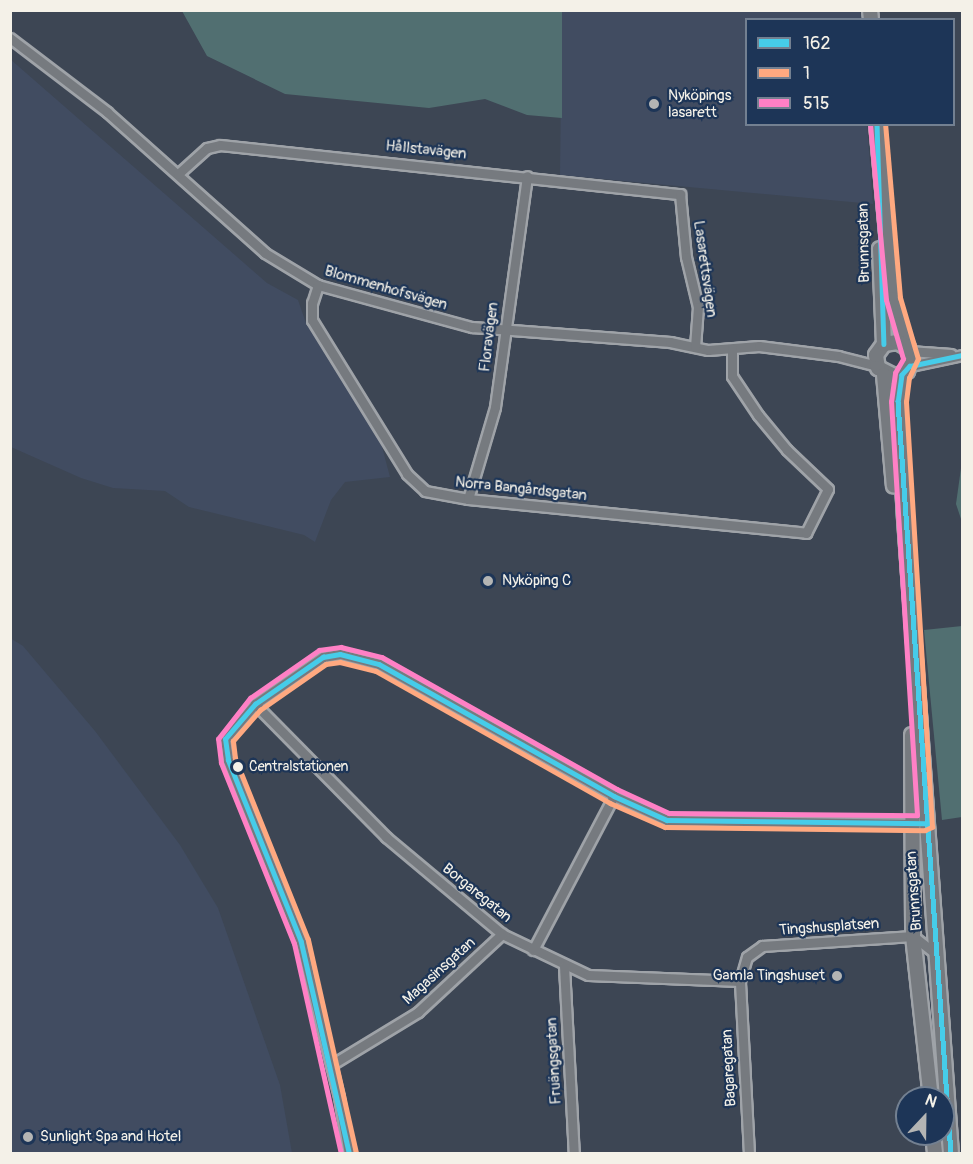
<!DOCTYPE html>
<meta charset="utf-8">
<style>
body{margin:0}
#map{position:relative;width:973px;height:1164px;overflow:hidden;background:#3d4654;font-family:Pangolin,sans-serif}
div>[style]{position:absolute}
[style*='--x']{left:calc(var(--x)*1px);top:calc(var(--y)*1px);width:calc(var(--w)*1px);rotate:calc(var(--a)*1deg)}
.built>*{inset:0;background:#414c61}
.green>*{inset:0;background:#516f71}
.roads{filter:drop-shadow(2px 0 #9fa3a8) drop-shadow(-2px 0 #9fa3a8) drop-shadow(0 2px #9fa3a8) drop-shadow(0 -2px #9fa3a8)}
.street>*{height:9px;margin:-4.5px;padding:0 4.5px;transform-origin:4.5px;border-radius:4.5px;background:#767a7f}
.secondary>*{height:14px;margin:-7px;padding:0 7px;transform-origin:7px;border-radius:7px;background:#767a7f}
.bus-1>*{height:4.5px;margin:-2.25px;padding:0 2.25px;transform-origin:2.25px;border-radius:2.25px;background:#46cce9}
.bus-2>*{height:4.5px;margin:-2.25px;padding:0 2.25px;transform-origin:2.25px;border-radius:2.25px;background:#ffa980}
.bus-3>*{height:4.5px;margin:-2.25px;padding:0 2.25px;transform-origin:2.25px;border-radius:2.25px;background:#ff80c5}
.dots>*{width:16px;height:16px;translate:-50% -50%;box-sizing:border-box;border:3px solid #1d3557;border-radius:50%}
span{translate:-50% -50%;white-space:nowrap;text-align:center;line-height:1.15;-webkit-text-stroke:4.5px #1d3557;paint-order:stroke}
.bus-label{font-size:14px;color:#f4f1e8}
.left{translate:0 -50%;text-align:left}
.poi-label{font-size:15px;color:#f4f1e8}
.right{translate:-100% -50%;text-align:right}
.street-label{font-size:15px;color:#f4f1e8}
.frame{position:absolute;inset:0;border:12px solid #f4f1e8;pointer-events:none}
.legend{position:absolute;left:745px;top:18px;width:210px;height:108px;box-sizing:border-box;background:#1d3557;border:2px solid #738091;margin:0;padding:8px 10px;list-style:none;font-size:18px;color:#f4f1e8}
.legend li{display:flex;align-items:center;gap:12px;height:30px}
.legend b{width:30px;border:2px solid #738091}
.north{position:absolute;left:895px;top:1086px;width:60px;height:60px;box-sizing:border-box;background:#1d3557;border:2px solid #738091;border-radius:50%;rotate:22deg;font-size:16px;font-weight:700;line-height:24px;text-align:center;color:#f4f1e8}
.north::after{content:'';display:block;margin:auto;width:21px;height:27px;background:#b4b5b4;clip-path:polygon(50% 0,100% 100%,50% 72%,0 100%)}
</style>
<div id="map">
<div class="built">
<i style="clip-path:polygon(562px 11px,860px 11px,861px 19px,746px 20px,746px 124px,867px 125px,873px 204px,560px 175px)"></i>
<i style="clip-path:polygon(10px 59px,267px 283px,298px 300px,306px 323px,342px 374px,381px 443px,390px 477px,345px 482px,331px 500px,315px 542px,304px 535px,189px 507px,165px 491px,113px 488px,81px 478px,11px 447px)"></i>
<i style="clip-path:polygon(10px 638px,23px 646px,95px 731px,180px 845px,218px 908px,280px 1085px,292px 1153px,11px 1153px)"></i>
</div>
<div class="green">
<i style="clip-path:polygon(182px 11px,562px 11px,562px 118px,527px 115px,485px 99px,429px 108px,285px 94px,207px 56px)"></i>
<i style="clip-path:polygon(962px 461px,962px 522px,956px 504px)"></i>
<i style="clip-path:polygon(962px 626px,962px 817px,942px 820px,924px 630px)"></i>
</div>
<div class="roads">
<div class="street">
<i style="--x:10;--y:38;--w:122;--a:37.3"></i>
<i style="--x:107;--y:112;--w:212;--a:41.7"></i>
<i style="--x:265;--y:253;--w:62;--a:31.1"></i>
<i style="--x:318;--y:285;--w:160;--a:15.3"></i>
<i style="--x:472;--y:327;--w:199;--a:4.3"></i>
<i style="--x:670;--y:342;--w:39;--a:12"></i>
<i style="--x:708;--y:350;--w:51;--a:-4.5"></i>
<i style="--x:759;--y:346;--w:80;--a:7.2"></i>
<i style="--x:838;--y:356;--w:40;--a:14.4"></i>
<i style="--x:178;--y:174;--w:39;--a:-42"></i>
<i style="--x:207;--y:148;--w:13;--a:-13"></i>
<i style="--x:220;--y:145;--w:463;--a:6.1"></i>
<i style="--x:680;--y:194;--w:63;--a:84.6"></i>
<i style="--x:686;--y:257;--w:51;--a:76.5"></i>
<i style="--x:698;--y:307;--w:40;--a:94.3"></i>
<i style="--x:318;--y:285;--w:19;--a:108"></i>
<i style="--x:312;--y:303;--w:17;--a:90"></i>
<i style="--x:312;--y:320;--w:181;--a:58.3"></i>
<i style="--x:407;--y:474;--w:25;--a:43"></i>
<i style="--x:425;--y:491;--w:44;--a:10.5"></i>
<i style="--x:468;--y:499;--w:340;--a:5.7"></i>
<i style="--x:806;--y:533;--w:49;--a:-63.4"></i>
<i style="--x:828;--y:489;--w:57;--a:-136.4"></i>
<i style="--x:787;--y:450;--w:45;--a:-129.6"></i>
<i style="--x:758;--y:415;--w:47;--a:-123.7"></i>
<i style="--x:732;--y:376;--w:27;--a:-90"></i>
<i style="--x:909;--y:351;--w:42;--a:4.1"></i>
<i style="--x:910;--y:366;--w:53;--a:-11.9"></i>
<i style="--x:468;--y:499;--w:96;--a:-73.6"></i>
<i style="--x:495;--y:407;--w:233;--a:-82.1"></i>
<i style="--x:255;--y:704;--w:187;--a:45.4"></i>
<i style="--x:386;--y:837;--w:151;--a:39.9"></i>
<i style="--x:502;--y:934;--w:95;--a:25.5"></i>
<i style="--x:588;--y:975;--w:152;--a:2.3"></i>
<i style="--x:533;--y:950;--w:174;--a:-62.3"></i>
<i style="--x:564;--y:966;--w:188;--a:87"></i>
<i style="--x:331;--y:1065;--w:102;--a:-31.3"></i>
<i style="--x:418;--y:1012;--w:115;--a:-42.9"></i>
<i style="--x:349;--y:1154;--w:58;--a:-100"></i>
<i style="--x:339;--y:1097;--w:160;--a:-103.8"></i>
<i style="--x:301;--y:942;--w:196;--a:-111.9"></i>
<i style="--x:228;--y:760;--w:21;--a:-98"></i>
<i style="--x:225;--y:739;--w:46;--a:-49.4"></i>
<i style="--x:255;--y:704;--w:83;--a:-34.7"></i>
<i style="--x:323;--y:657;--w:17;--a:-10"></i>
<i style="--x:340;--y:654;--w:40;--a:14.4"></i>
<i style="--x:379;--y:664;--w:270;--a:29.3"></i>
<i style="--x:614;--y:796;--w:58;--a:24.4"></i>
<i style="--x:667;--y:820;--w:248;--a:0.9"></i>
<i style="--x:749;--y:1154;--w:173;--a:-93"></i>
<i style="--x:740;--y:981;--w:25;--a:-74"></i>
<i style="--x:747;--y:957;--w:19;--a:-36"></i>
<i style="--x:762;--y:946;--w:151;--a:-3.8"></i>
<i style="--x:913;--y:936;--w:28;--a:38"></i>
</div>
<div class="secondary">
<i style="--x:870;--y:10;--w:10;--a:84"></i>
<i style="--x:877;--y:124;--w:176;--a:84.8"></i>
<i style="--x:893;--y:299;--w:26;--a:77"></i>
<i style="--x:899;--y:324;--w:32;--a:70"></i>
<i style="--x:910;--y:354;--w:6;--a:81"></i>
<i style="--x:911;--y:360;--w:12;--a:110"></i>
<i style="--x:907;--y:371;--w:13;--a:151"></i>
<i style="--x:896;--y:377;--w:20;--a:-153"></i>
<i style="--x:878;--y:368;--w:13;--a:-99"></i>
<i style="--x:876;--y:355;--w:14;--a:-54"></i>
<i style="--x:884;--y:344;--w:14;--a:-8"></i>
<i style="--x:898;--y:342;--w:12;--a:31"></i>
<i style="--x:880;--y:249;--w:95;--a:87.6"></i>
<i style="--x:884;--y:375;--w:111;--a:84.9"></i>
<i style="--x:902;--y:375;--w:27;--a:98"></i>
<i style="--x:898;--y:402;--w:118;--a:86.6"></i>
<i style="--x:905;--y:520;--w:636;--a:85.85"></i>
<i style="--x:912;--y:735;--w:201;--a:89.7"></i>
<i style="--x:913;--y:936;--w:163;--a:83.7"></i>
<i style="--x:933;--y:1134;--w:20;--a:84"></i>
</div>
</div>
<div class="bus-1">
<i style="--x:877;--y:124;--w:220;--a:88.2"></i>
<i style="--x:910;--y:366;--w:12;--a:132"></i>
<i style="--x:902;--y:375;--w:27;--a:98"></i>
<i style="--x:898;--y:402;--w:754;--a:85.97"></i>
<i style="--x:910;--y:366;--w:53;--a:-11.9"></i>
<i style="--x:349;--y:1154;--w:217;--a:-102.8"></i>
<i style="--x:301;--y:942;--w:196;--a:-111.9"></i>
<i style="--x:228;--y:760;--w:21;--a:-98"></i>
<i style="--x:225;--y:739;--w:46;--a:-49.4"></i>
<i style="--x:255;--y:704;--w:83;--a:-34.7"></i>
<i style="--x:323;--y:657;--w:17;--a:-10"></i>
<i style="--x:340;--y:654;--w:40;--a:14.4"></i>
<i style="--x:379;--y:664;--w:270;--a:29.3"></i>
<i style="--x:614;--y:796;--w:58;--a:24.4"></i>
<i style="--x:667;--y:820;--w:258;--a:0.7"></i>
</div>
<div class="bus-2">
<i style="--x:356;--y:1153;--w:218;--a:-102.7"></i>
<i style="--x:308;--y:940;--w:196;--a:-111.9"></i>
<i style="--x:235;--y:758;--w:17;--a:-97"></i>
<i style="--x:233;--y:741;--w:41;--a:-48.9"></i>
<i style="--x:260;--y:710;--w:80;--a:-34.9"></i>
<i style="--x:326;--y:664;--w:14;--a:-8"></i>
<i style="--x:340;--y:662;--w:37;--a:14"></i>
<i style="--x:376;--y:671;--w:269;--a:29.4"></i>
<i style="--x:610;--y:803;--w:60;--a:23.6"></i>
<i style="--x:665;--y:827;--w:260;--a:0.7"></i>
<i style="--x:925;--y:830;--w:8;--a:-23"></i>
<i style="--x:932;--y:827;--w:426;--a:-93.5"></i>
<i style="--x:906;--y:402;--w:24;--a:-83"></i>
<i style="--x:909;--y:378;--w:21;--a:-65"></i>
<i style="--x:918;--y:359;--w:64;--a:-106.4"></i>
<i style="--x:900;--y:298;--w:175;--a:-94.9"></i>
</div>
<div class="bus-3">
<i style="--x:341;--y:1154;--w:215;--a:-102.6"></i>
<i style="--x:294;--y:944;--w:195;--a:-112"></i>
<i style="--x:221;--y:763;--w:24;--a:-97"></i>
<i style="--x:218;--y:739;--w:52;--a:-52"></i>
<i style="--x:250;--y:698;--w:84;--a:-34.8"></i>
<i style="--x:319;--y:650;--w:22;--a:-8"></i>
<i style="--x:341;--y:647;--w:42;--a:13.7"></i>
<i style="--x:382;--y:657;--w:270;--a:29.3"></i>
<i style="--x:617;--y:789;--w:57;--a:24.8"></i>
<i style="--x:669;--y:813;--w:248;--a:0.5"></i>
<i style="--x:917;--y:815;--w:414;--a:-93.6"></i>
<i style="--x:891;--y:402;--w:29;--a:-82"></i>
<i style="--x:895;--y:373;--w:16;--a:-60"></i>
<i style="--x:903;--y:359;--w:61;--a:-106.1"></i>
<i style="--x:886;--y:300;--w:176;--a:-95.2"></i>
</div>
<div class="dots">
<i style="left:654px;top:104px;background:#b4b5b4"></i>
<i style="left:488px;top:581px;background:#b4b5b4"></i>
<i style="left:238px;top:767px;background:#f4f1e8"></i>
<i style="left:837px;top:976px;background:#b4b5b4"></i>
<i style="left:28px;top:1137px;background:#b4b5b4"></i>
</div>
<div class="bus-label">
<span class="left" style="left:249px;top:767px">Centralstationen</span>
</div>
<div class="poi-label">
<span class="left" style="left:668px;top:104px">Nyköpings<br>lasarett</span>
<span class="left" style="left:502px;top:581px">Nyköping C</span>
<span class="right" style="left:825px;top:976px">Gamla Tingshuset</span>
<span class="left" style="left:40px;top:1137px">Sunlight Spa and Hotel</span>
</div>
<div class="street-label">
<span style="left:426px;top:150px;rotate:6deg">Hållstavägen</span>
<span style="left:864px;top:243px;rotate:-91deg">Brunnsgatan</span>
<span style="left:705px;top:269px;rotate:82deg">Lasarettsvägen</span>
<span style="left:386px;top:288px;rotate:16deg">Blommenhofsvägen</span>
<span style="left:489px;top:337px;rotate:-83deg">Floravägen</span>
<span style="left:521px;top:489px;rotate:6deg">Norra Bangårdsgatan</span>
<span style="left:914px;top:891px;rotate:-94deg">Brunnsgatan</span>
<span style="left:477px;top:893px;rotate:39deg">Borgaregatan</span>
<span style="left:829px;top:927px;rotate:-4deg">Tingshusplatsen</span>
<span style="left:439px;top:971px;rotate:-42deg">Magasinsgatan</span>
<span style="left:554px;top:1061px;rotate:-93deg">Fruängsgatan</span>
<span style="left:729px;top:1068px;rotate:-93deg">Bagaregatan</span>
</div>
<div class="frame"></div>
<ul class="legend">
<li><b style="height:8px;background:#46cce9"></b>162</li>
<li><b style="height:8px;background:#ffa980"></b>1</li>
<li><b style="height:8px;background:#ff80c5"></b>515</li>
</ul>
<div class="north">N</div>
</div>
